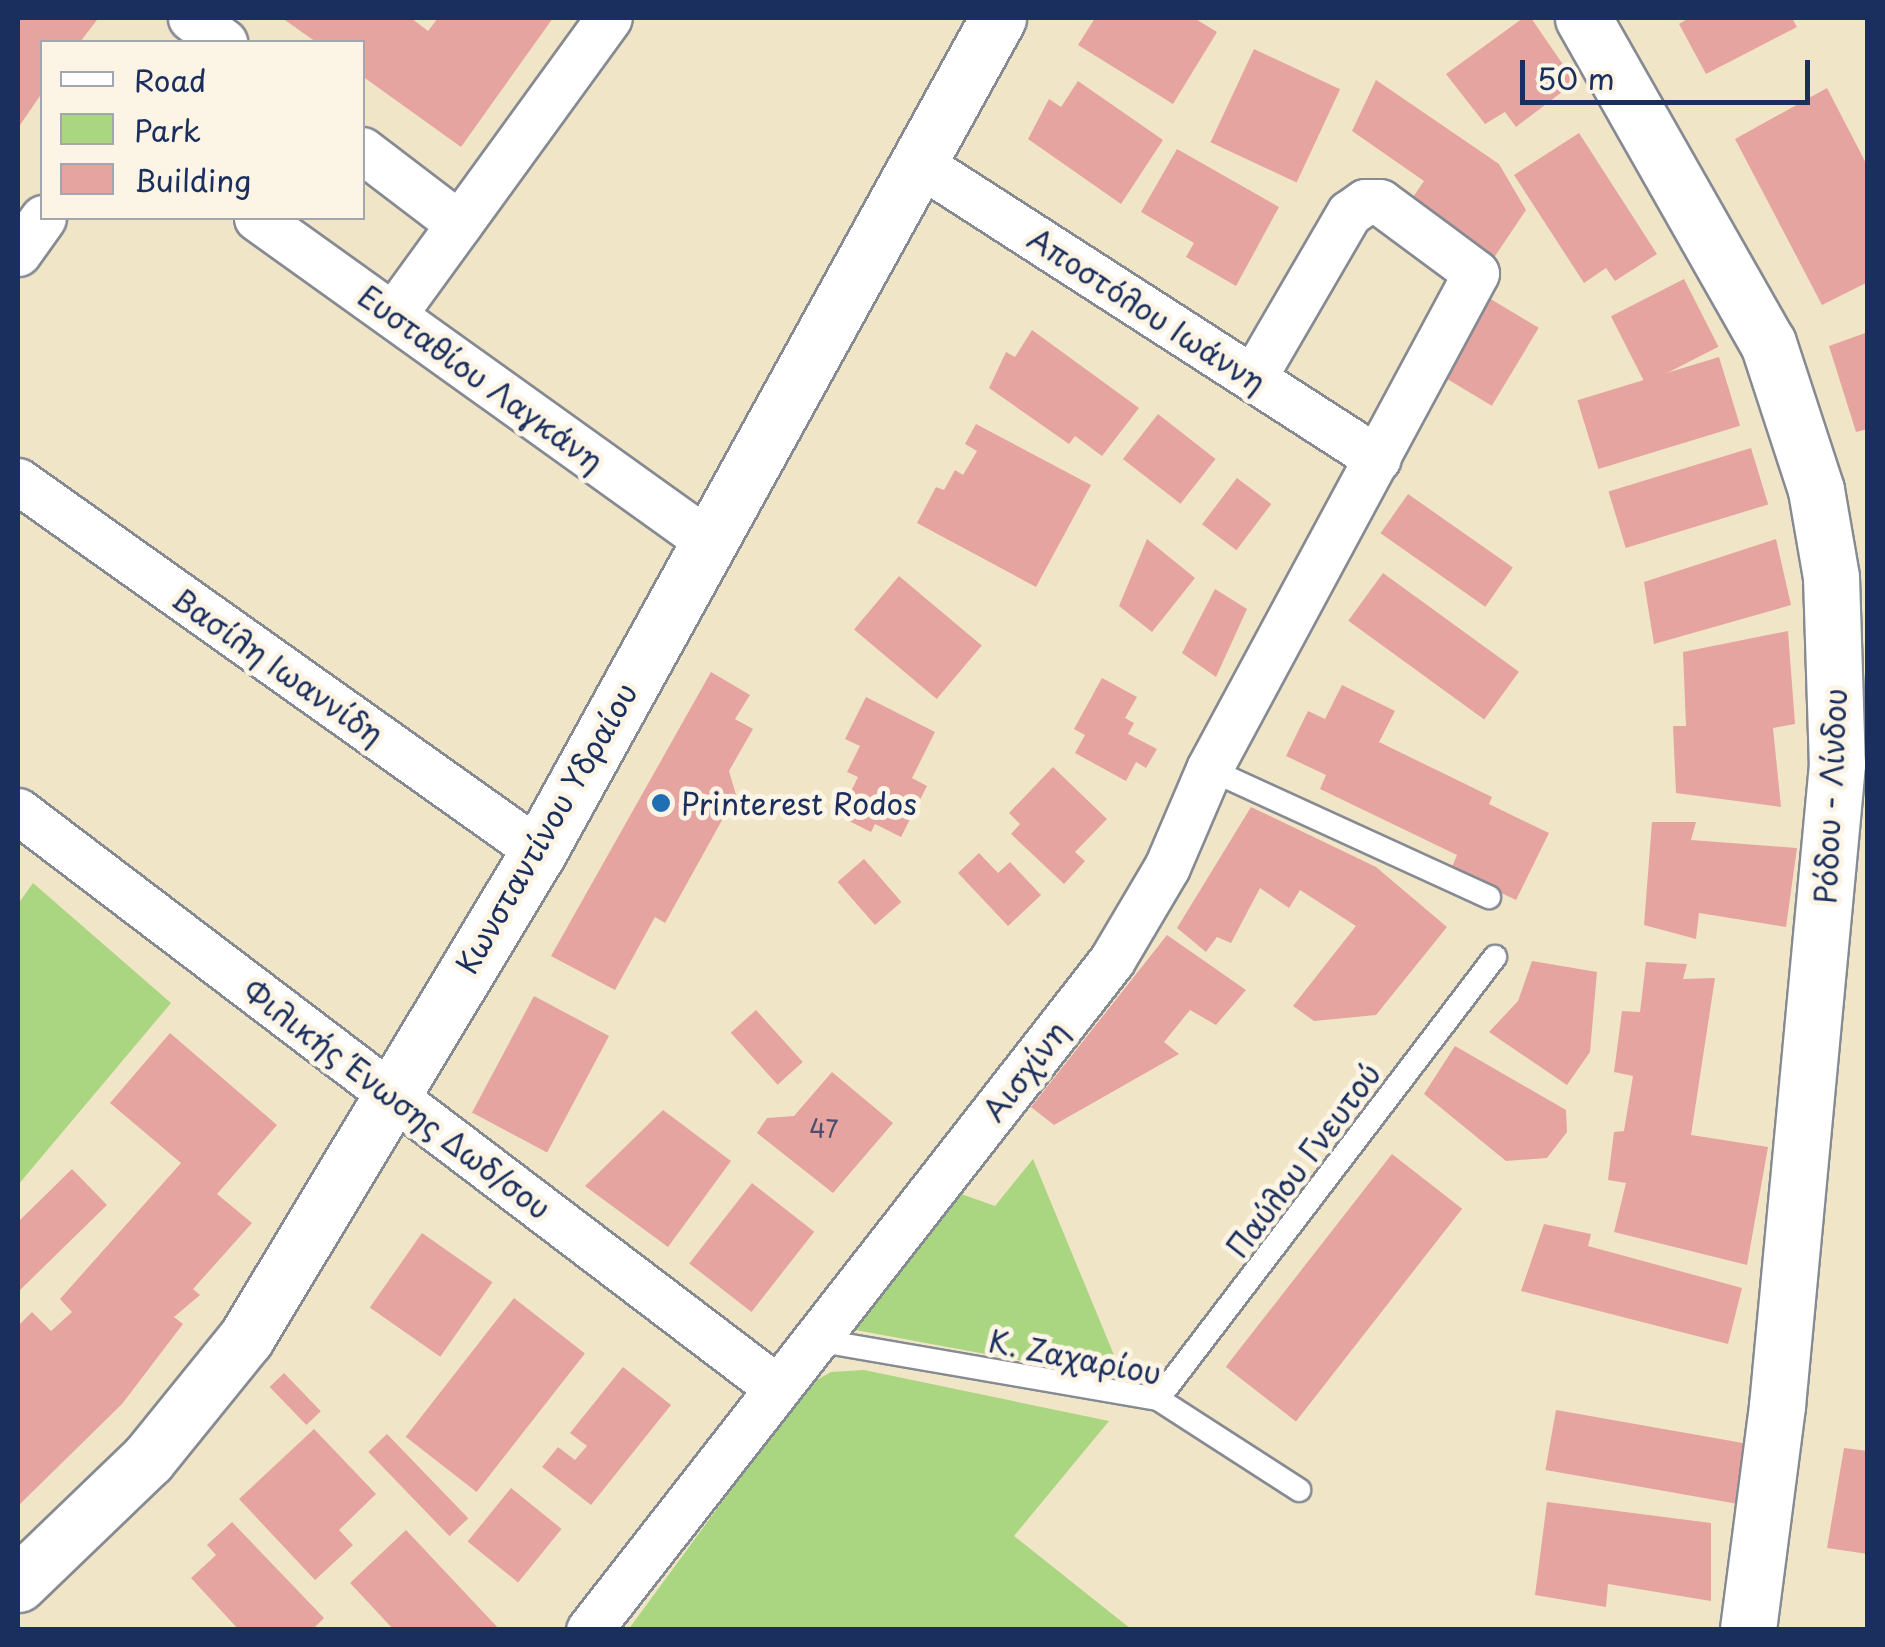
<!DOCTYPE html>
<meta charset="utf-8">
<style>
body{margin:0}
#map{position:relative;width:1885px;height:1647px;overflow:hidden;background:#f1e5c7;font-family:"Playpen Sans",sans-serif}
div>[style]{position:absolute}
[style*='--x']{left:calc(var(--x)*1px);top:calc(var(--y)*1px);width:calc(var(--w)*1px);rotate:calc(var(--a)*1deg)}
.green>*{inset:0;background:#aad682}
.building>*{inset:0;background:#e6a4a1;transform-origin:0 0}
.roads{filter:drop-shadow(2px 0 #868a92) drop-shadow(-2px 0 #868a92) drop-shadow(0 2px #868a92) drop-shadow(0 -2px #868a92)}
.service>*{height:22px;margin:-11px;padding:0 11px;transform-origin:11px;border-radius:11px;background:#fff}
.minor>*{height:45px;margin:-22.5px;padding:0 22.5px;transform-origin:22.5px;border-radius:22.5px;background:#fff}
.tertiary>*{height:55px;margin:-27.5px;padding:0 27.5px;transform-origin:27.5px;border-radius:27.5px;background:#fff}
.primary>*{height:55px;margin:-27.5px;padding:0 27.5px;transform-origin:27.5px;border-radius:27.5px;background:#fff}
.dots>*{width:28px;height:28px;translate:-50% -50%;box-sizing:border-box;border:5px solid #fcf5e5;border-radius:50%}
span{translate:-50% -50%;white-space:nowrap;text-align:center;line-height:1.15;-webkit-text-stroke:10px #fcf5e5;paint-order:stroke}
.number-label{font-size:25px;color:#4e4c6f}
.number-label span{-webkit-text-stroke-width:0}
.street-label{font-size:30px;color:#1b2f5e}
.poi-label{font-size:30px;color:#1b2f5e}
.left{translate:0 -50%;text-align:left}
.frame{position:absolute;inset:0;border:20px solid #1b2f5e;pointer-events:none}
.legend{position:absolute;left:40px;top:40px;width:325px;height:180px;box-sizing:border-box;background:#fcf5e5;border:2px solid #a2a6af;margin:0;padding:12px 18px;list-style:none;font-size:30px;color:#1b2f5e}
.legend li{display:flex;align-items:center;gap:20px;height:50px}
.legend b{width:50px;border:2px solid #a2a6af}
.scale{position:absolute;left:1520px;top:60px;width:290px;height:45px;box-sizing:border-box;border:5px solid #1b2f5e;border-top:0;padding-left:12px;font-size:30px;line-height:35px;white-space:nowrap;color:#1b2f5e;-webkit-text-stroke:8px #fcf5e5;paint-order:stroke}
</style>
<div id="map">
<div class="green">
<i style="clip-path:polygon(33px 883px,171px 1003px,18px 1185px,18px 904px)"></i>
<i style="clip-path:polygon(1033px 1159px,1121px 1372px,1104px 1376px,850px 1329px,950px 1190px,995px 1206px)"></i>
<i style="clip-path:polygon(864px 1370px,1109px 1421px,1014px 1536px,1131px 1629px,628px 1630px,808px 1385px,831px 1372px)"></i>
</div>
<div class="building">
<i style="clip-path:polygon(18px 18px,97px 20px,80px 42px,42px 42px,42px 93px,18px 128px)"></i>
<i style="clip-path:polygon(282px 18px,411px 18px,428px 31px,438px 18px,553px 18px,461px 147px,362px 76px,362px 42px,316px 42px)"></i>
<i style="clip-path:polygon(1095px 18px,1194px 18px,1217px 32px,1173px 104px,1078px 45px)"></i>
<i style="clip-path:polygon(1523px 18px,1531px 18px,1575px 82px,1516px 127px,1505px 112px,1485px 124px,1446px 74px)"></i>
<i style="clip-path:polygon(1689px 18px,1792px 18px,1797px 27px,1706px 74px,1679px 24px)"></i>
<i style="left:1254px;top:49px;width:95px;height:103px;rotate:25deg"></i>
<i style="clip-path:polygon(1376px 80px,1499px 164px,1526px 210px,1491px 262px,1411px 200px,1424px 181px,1352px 131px)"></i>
<i style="clip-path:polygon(1078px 81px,1163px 140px,1121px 204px,1028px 139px,1049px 99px,1061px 107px)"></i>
<i style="clip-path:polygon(1827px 88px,1868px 167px,1868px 282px,1822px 305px,1735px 139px)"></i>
<i style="clip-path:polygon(1579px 133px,1657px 254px,1615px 281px,1606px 268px,1584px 283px,1514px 175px)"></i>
<i style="clip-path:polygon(1177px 149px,1279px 207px,1236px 286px,1186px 257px,1194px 243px,1141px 212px)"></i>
<i style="left:1684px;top:279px;width:76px;height:82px;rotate:63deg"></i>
<i style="left:1489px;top:298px;width:58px;height:91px;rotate:31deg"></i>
<i style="clip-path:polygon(1032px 330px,1139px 408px,1102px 456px,1075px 436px,1069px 444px,989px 388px,1006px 352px,1015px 357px)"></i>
<i style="clip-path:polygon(1868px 332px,1868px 429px,1856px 432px,1829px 346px)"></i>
<i style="left:1719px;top:357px;width:72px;height:148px;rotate:73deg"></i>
<i style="left:1158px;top:414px;width:73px;height:57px;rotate:38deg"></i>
<i style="clip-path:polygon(976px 424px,1091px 485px,1036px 587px,917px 523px,936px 487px,944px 490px,955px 470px,963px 475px,977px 451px,965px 444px)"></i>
<i style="left:1751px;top:448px;width:59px;height:149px;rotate:73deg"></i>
<i style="left:1237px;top:478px;width:43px;height:58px;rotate:37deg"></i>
<i style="left:1408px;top:494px;width:128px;height:48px;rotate:35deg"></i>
<i style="clip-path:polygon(1147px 539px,1195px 578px,1152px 632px,1119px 606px)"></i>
<i style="clip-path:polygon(1776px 539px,1791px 605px,1654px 644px,1644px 582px)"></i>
<i style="left:1383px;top:573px;width:168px;height:59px;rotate:36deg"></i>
<i style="left:899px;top:576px;width:108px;height:70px;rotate:40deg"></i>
<i style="clip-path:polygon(1215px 589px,1247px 609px,1216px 677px,1182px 653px)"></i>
<i style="clip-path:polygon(1788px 631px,1795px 724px,1773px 728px,1781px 807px,1676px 793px,1673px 726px,1686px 726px,1683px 652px)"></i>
<i style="clip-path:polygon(711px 672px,750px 695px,735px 719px,753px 729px,729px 771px,736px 795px,665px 923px,655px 917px,615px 990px,551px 956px)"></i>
<i style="clip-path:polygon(1102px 678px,1137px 697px,1125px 718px,1134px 723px,1128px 734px,1157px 749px,1146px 768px,1136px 762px,1126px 781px,1075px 753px,1085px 735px,1074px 729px)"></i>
<i style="clip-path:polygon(1342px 685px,1395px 711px,1379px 742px,1492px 797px,1489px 804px,1549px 833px,1516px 900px,1451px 869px,1457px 855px,1320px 789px,1326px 775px,1286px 756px,1308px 711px,1325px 719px)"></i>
<i style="clip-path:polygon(866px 697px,935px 732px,912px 778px,927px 786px,901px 837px,875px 824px,871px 832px,839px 816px,858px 777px,847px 772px,860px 746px,845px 739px)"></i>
<i style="clip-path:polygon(1053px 767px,1107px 819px,1075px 852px,1085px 861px,1064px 884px,1011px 834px,1020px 824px,1009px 813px)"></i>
<i style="clip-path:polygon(1251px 807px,1376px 867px,1447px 927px,1376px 1015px,1314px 1021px,1293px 1006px,1356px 926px,1300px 890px,1289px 908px,1260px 888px,1231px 943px,1217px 937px,1206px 952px,1177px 928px)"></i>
<i style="clip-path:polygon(1652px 822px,1696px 822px,1691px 840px,1797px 848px,1786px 927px,1699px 913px,1696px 939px,1644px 925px)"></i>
<i style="clip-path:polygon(979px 853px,998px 873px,1010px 862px,1041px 895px,1008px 926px,958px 873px)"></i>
<i style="left:864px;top:859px;width:57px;height:35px;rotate:49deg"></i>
<i style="clip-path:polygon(1167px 935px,1246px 990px,1216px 1025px,1190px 1010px,1164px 1042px,1179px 1054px,1054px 1125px,1031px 1107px)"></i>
<i style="clip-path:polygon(1532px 961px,1597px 972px,1590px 1052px,1567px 1085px,1489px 1032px,1518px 1001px)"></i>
<i style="clip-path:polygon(1646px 962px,1687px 964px,1683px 979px,1715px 978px,1691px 1135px,1768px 1147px,1747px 1265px,1614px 1232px,1626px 1183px,1608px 1180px,1614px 1132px,1624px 1131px,1633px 1076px,1614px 1072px,1622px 1011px,1640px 1012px)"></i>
<i style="left:534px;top:996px;width:85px;height:132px;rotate:28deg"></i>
<i style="left:756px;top:1010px;width:70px;height:34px;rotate:48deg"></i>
<i style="clip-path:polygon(170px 1033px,277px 1125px,217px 1194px,252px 1223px,193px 1289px,200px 1295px,174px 1317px,183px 1324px,122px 1404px,18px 1506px,18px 1326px,32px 1312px,51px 1331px,72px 1312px,60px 1299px,181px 1163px,110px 1103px)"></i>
<i style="clip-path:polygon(1455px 1046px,1566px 1110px,1567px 1132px,1547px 1158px,1506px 1161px,1424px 1094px)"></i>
<i style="clip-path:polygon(832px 1072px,893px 1123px,833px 1193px,757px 1133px,767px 1118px,794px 1116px)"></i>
<i style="clip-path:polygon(663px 1110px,731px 1161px,668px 1247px,585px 1186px)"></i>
<i style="left:1392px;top:1154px;width:89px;height:270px;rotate:38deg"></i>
<i style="clip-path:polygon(72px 1169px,107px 1205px,18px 1292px,18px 1222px)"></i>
<i style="left:752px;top:1183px;width:79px;height:102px;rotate:38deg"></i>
<i style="clip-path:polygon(1544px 1224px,1591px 1234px,1588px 1246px,1742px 1288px,1728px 1344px,1521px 1291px)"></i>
<i style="left:422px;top:1233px;width:86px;height:91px;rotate:35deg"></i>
<i style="left:514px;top:1298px;width:90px;height:176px;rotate:38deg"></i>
<i style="clip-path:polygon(623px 1367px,671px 1405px,591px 1505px,542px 1467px,558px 1447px,575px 1460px,587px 1446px,570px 1433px)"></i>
<i style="left:284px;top:1373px;width:53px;height:20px;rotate:46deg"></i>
<i style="left:1556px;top:1410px;width:197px;height:61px;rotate:10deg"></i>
<i style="clip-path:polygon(314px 1429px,376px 1494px,339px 1530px,353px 1545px,315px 1580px,239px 1499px)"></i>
<i style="left:387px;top:1434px;width:117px;height:26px;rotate:46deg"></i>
<i style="clip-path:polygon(1844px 1448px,1868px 1451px,1868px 1554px,1827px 1548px)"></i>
<i style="left:511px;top:1488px;width:65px;height:69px;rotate:39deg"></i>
<i style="clip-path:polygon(1547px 1502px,1711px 1523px,1711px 1601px,1608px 1584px,1606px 1607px,1535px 1595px)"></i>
<i style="clip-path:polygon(232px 1522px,324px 1618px,312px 1630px,239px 1630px,191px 1578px,216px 1555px,207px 1545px)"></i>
<i style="clip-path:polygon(406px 1530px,500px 1630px,394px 1630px,350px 1583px)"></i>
</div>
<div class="roads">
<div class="service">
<i style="--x:1209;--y:769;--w:308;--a:24.6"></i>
<i style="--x:816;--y:1340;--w:347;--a:9.8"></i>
<i style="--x:1158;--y:1399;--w:168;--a:32.8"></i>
<i style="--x:1158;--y:1399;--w:556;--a:-52.68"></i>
</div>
<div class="minor">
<i style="--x:191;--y:18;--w:41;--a:36"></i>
<i style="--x:362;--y:150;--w:122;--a:37.3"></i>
<i style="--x:917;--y:162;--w:548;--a:32.79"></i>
<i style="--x:257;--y:218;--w:551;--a:35.62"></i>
<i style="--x:18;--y:253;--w:43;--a:-54.5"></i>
<i style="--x:393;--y:315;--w:367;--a:-54"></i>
<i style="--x:18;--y:481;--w:639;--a:35.38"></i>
<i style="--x:18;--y:811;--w:952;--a:37.23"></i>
<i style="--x:589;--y:1630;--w:850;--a:-52.02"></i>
<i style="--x:1112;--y:960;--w:108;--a:-59.4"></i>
<i style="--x:1167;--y:867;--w:107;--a:-66.8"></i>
<i style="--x:1209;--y:769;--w:563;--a:-61.71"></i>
<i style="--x:1476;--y:273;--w:119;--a:-143.5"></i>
<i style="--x:1380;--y:202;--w:15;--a:180"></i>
<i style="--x:1365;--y:202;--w:19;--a:145"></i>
<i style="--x:1349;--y:213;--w:191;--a:120.2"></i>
</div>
<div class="tertiary">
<i style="--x:18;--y:1584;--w:180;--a:-43.9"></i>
<i style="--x:148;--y:1459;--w:156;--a:-51"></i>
<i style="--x:246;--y:1338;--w:568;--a:-58.97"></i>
<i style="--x:539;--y:851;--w:951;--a:-61.14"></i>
</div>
<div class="primary">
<i style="--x:1583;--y:18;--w:374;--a:60.4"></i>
<i style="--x:1768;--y:343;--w:155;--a:71.9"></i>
<i style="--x:1816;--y:490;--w:88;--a:80.2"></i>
<i style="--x:1831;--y:577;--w:187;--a:88.2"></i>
<i style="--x:1837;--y:764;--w:645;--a:95.34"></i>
<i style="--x:1777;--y:1406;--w:226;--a:97.4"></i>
</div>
</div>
<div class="dots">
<i style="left:661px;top:803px;background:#1f6fb2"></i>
</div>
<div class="number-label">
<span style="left:824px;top:1128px">47</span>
</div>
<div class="street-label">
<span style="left:1147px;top:310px;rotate:33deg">Αποστόλου Ιωάννη</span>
<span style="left:481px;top:378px;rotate:36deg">Ευσταθίου Λαγκάνη</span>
<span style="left:278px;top:666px;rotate:35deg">Βασίλη Ιωαννίδη</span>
<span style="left:1830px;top:796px;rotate:-87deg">Ρόδου - Λίνδου</span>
<span style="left:546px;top:828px;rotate:-60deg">Κωνσταντίνου Υδραίου</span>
<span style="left:1025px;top:1071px;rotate:-52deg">Αισχίνη</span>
<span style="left:397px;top:1099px;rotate:37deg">Φιλικής Ένωσης Δωδ/σου</span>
<span style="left:1303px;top:1160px;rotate:-53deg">Παύλου Γνευτού</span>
<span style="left:1075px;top:1357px;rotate:11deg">Κ. Ζαχαρίου</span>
</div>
<div class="poi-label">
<span class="left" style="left:681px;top:803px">Printerest Rodos</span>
</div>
<div class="frame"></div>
<ul class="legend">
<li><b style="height:12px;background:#fff"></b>Road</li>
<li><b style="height:28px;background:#aad682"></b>Park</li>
<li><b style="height:28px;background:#e6a4a1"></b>Building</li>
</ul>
<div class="scale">50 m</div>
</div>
